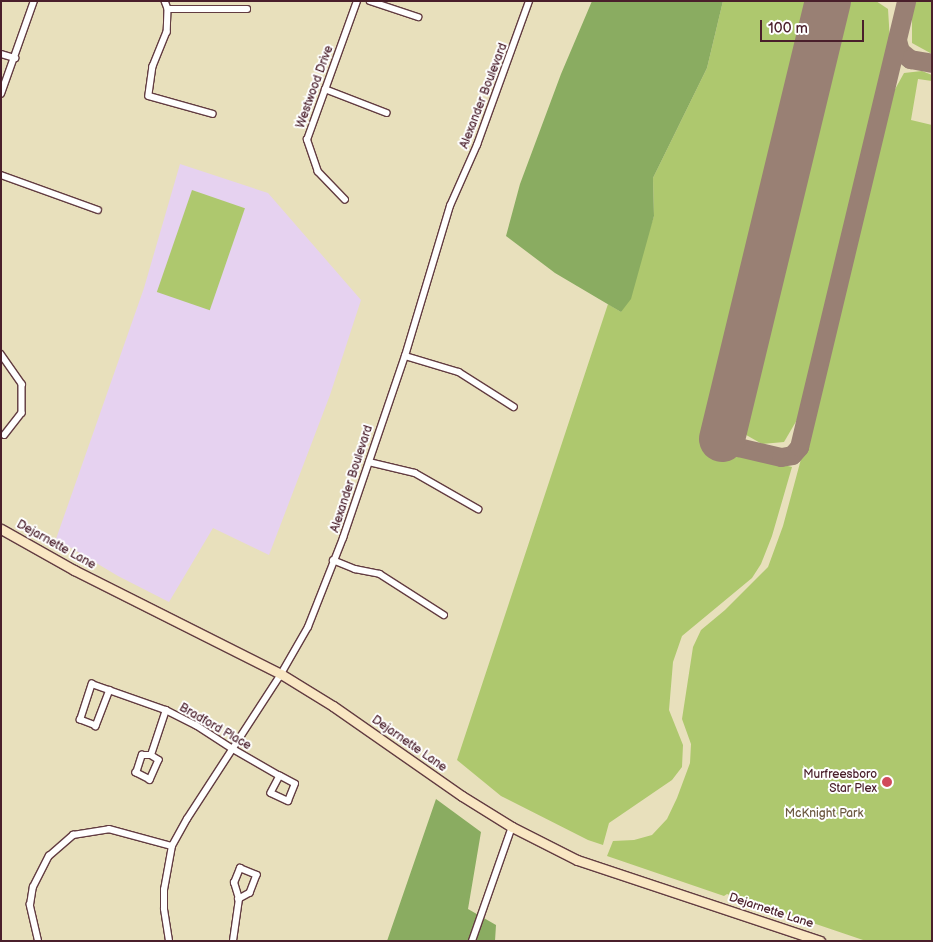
<!DOCTYPE html>
<style>
body{margin:0}
#map{position:relative;width:933px;height:942px;overflow:hidden;background:#e8e0bc;font-family:"Balsamiq Sans",sans-serif}
div>[style]{position:absolute}
[style*='--x']{left:calc(var(--x)*1px);top:calc(var(--y)*1px);width:calc(var(--w)*1px);rotate:calc(var(--a)*1deg)}
.built>*{inset:0;background:#e6d2f0}
.green>*{inset:0;background:#aec86e;transform-origin:0 0}
.forest>*{inset:0;background:#8aac61}
.taxiway>*{height:19px;margin:-9.5px;padding:0 9.5px;transform-origin:9.5px;border-radius:9.5px;background:#998074}
.runway>*{height:46px;margin:-23px;padding:0 23px;transform-origin:23px;border-radius:23px;background:#998074}
.roads{filter:drop-shadow(1px 0 #623c41) drop-shadow(-1px 0 #623c41) drop-shadow(0 1px #623c41) drop-shadow(0 -1px #623c41)}
.minor>*{height:5.5px;margin:-2.75px;padding:0 2.75px;transform-origin:2.75px;border-radius:2.75px;background:#fff}
.secondary>*{height:9px;margin:-4.5px;padding:0 4.5px;transform-origin:4.5px;border-radius:4.5px;background:#f9e7c3}
.dots>*{width:14px;height:14px;translate:-50% -50%;box-sizing:border-box;border:2px solid #fff;border-radius:50%}
span{translate:-50% -50%;white-space:nowrap;text-align:center;line-height:1.15;-webkit-text-stroke:4px #fff;paint-order:stroke}
.street-label{font-size:12px;color:#4a1f2b}
.poi-label{font-size:12px;color:#4a1f2b}
.right{translate:-100% -50%;text-align:right}
.park-label{font-size:12px;color:#6d5a42}
.frame{position:absolute;inset:0;border:2px solid #4a1f2b;pointer-events:none}
.scale{position:absolute;left:760px;top:20px;width:104px;height:22px;box-sizing:border-box;border:2px solid #4a1f2b;border-top:0;padding-left:6px;font-size:15px;line-height:18px;white-space:nowrap;color:#4a1f2b;-webkit-text-stroke:4px #fff;paint-order:stroke}
</style>
<div id="map">
<div class="built">
<i style="clip-path:polygon(180px 164px,268px 193px,361px 300px,330px 395px,269px 555px,213px 528px,169px 602px,118px 576px,56px 539px,144px 288px)"></i>
</div>
<div class="green">
<i style="clip-path:polygon(723px 1px,812px 1px,705px 445px,792px 467px,772px 536px,761px 564px,752px 578px,682px 636px,673px 662px,669px 710px,683px 745px,682px 767px,672px 780px,609px 823px,603px 845px,588px 840px,501px 796px,457px 760px,608px 304px,621px 312px,654px 216px,653px 178px,707px 68px)"></i>
<i style="clip-path:polygon(844px 1px,876px 1px,888px 9px,890px 42px,801px 413px,784px 442px,762px 444px,741px 432px)"></i>
<i style="clip-path:polygon(912px 1px,932px 1px,932px 54px,912px 43px)"></i>
<i style="clip-path:polygon(922px 71px,932px 75px,932px 81px,918px 79px,911px 120px,932px 125px,932px 941px,866px 941px,727px 894px,724px 896px,607px 856px,613px 841px,634px 840px,652px 835px,667px 819px,677px 798px,690px 763px,691px 744px,682px 719px,693px 647px,701px 630px,725px 610px,768px 567px,783px 526px,815px 407px,888px 102px,904px 73px)"></i>
<i style="left:192px;top:190px;width:56px;height:108px;rotate:19deg"></i>
</div>
<div class="forest">
<i style="clip-path:polygon(592px 1px,723px 1px,707px 68px,653px 178px,654px 216px,631px 299px,621px 312px,555px 273px,506px 236px,520px 184px,561px 74px)"></i>
<i style="clip-path:polygon(436px 799px,481px 832px,468px 909px,496px 925px,495px 941px,387px 941px)"></i>
</div>
<div class="taxiway">
<i style="--x:897;--y:40;--w:11;--a:75"></i>
<i style="--x:900;--y:51;--w:13;--a:39"></i>
<i style="--x:910;--y:59;--w:22;--a:10"></i>
<i style="--x:722;--y:439;--w:18;--a:27"></i>
<i style="--x:738;--y:447;--w:44;--a:13.1"></i>
<i style="--x:781;--y:457;--w:11;--a:-10"></i>
<i style="--x:792;--y:455;--w:11;--a:-49"></i>
<i style="--x:799;--y:447;--w:459;--a:-76.5"></i>
</div>
<div class="runway">
<i style="--x:722;--y:439;--w:451;--a:-76.4"></i>
</div>
<div class="roads">
<div class="minor">
<i style="--x:165;--y:1;--w:9;--a:69"></i>
<i style="--x:168;--y:9;--w:23;--a:92"></i>
<i style="--x:167;--y:32;--w:37;--a:112"></i>
<i style="--x:153;--y:66;--w:30;--a:98"></i>
<i style="--x:149;--y:96;--w:66;--a:15.7"></i>
<i style="--x:370;--y:1;--w:51;--a:18.4"></i>
<i style="--x:168;--y:9;--w:79;--a:0"></i>
<i style="--x:1;--y:54;--w:15;--a:16"></i>
<i style="--x:325;--y:89;--w:66;--a:21.2"></i>
<i style="--x:1;--y:94;--w:99;--a:-70.5"></i>
<i style="--x:1;--y:175;--w:103;--a:19.8"></i>
<i style="--x:345;--y:200;--w:39;--a:-134"></i>
<i style="--x:318;--y:172;--w:34;--a:-109"></i>
<i style="--x:307;--y:140;--w:148;--a:-70.2"></i>
<i style="--x:1;--y:354;--w:37;--a:55"></i>
<i style="--x:22;--y:384;--w:29;--a:90"></i>
<i style="--x:22;--y:413;--w:28;--a:128"></i>
<i style="--x:405;--y:356;--w:56;--a:16.5"></i>
<i style="--x:459;--y:372;--w:65;--a:32.5"></i>
<i style="--x:369;--y:462;--w:47;--a:13.4"></i>
<i style="--x:415;--y:473;--w:73;--a:29.7"></i>
<i style="--x:333;--y:560;--w:24;--a:22"></i>
<i style="--x:355;--y:569;--w:25;--a:11"></i>
<i style="--x:380;--y:574;--w:76;--a:32.6"></i>
<i style="--x:110;--y:690;--w:39;--a:111"></i>
<i style="--x:96;--y:726;--w:17;--a:-159"></i>
<i style="--x:80;--y:720;--w:38;--a:-72"></i>
<i style="--x:92;--y:684;--w:78;--a:19.4"></i>
<i style="--x:166;--y:710;--w:34;--a:27"></i>
<i style="--x:196;--y:725;--w:44;--a:33"></i>
<i style="--x:233;--y:749;--w:54;--a:29.9"></i>
<i style="--x:280;--y:776;--w:19;--a:118"></i>
<i style="--x:271;--y:793;--w:19;--a:25"></i>
<i style="--x:288;--y:801;--w:18;--a:-68"></i>
<i style="--x:295;--y:784;--w:17;--a:-152"></i>
<i style="--x:151;--y:755;--w:9;--a:32"></i>
<i style="--x:159;--y:760;--w:22;--a:114"></i>
<i style="--x:150;--y:780;--w:16;--a:-153"></i>
<i style="--x:136;--y:773;--w:19;--a:-72"></i>
<i style="--x:142;--y:755;--w:9;--a:0"></i>
<i style="--x:151;--y:755;--w:47;--a:-71.6"></i>
<i style="--x:38;--y:941;--w:37;--a:-103"></i>
<i style="--x:30;--y:905;--w:18;--a:-81"></i>
<i style="--x:33;--y:887;--w:35;--a:-63"></i>
<i style="--x:49;--y:856;--w:32;--a:-41"></i>
<i style="--x:73;--y:835;--w:36;--a:-9"></i>
<i style="--x:109;--y:829;--w:65;--a:15.1"></i>
<i style="--x:169;--y:941;--w:32;--a:-99"></i>
<i style="--x:164;--y:909;--w:19;--a:-90"></i>
<i style="--x:164;--y:890;--w:45;--a:-79.7"></i>
<i style="--x:172;--y:846;--w:31;--a:-61"></i>
<i style="--x:187;--y:819;--w:173;--a:-57"></i>
<i style="--x:281;--y:674;--w:54;--a:-60.1"></i>
<i style="--x:308;--y:627;--w:96;--a:-68.5"></i>
<i style="--x:343;--y:538;--w:192;--a:-71.2"></i>
<i style="--x:405;--y:356;--w:157;--a:-73.3"></i>
<i style="--x:450;--y:206;--w:67;--a:-66.1"></i>
<i style="--x:477;--y:145;--w:153;--a:-70.1"></i>
<i style="--x:233;--y:941;--w:42;--a:-81.9"></i>
<i style="--x:239;--y:899;--w:17;--a:-107"></i>
<i style="--x:234;--y:883;--w:16;--a:-68"></i>
<i style="--x:240;--y:868;--w:18;--a:22"></i>
<i style="--x:257;--y:875;--w:19;--a:111"></i>
<i style="--x:250;--y:893;--w:13;--a:151"></i>
<i style="--x:472;--y:941;--w:121;--a:-70.7"></i>
</div>
<div class="secondary">
<i style="--x:1;--y:529;--w:84;--a:29.3"></i>
<i style="--x:74;--y:570;--w:232;--a:26.7"></i>
<i style="--x:281;--y:674;--w:61;--a:31.6"></i>
<i style="--x:333;--y:706;--w:157;--a:34.9"></i>
<i style="--x:462;--y:796;--w:59;--a:31.8"></i>
<i style="--x:512;--y:827;--w:73;--a:26.9"></i>
<i style="--x:577;--y:860;--w:256;--a:18.4"></i>
</div>
</div>
<div class="dots">
<i style="left:887px;top:782px;background:#d1495b"></i>
</div>
<div class="street-label">
<span style="left:315px;top:87px;rotate:-70deg">Westwood Drive</span>
<span style="left:484px;top:96px;rotate:-69deg">Alexander Boulevard</span>
<span style="left:352px;top:479px;rotate:-72deg">Alexander Boulevard</span>
<span style="left:56px;top:545px;rotate:29deg">Dejarnette Lane</span>
<span style="left:215px;top:727px;rotate:30deg">Bradford Place</span>
<span style="left:409px;top:744px;rotate:35deg">Dejarnette Lane</span>
<span style="left:771px;top:911px;rotate:18deg">Dejarnette Lane</span>
</div>
<div class="poi-label">
<span class="right" style="left:877px;top:782px">Murfreesboro<br>Star Plex</span>
</div>
<div class="park-label">
<span style="left:824px;top:814px">McKnight Park</span>
</div>
<div class="frame"></div>
<div class="scale">100 m</div>
</div>
